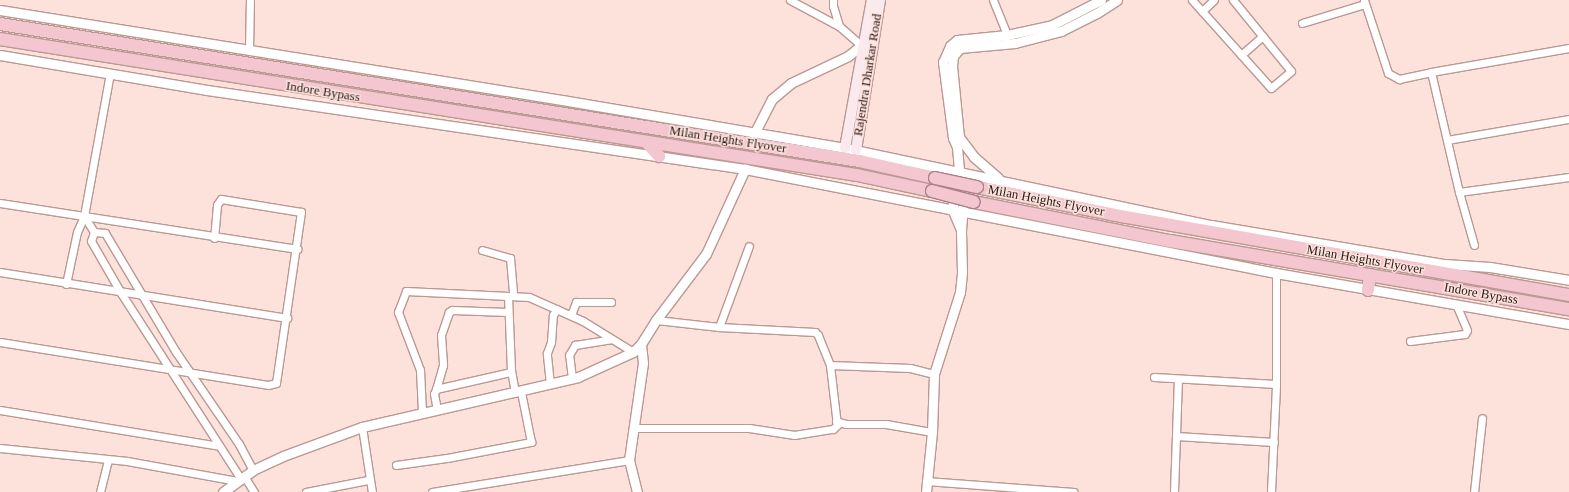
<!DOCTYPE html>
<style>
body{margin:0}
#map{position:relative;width:1569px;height:492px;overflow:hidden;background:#fde1db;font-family:"Times New Roman",serif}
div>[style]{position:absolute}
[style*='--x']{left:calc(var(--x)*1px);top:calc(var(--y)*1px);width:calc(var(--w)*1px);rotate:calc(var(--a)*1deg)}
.roads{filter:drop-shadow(1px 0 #ba9993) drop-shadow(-1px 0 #ba9993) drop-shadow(0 1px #ba9993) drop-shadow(0 -1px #ba9993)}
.minor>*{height:7px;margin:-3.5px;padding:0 3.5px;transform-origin:3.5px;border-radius:3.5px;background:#fff}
.tertiary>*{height:9px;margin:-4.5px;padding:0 4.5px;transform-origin:4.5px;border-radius:4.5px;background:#fff}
.secondary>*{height:10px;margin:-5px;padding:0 5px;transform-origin:5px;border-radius:5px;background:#faeaee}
.trunk>*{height:12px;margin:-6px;padding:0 6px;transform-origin:6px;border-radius:6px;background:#f3c6d0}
.bridges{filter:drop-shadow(1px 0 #a98088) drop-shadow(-1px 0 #a98088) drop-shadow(0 1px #a98088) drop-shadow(0 -1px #a98088)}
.trunk-bridge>*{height:12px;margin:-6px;padding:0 6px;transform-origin:6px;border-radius:6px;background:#f3c6d0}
span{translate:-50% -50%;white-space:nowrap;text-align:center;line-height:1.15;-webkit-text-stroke:3px #fde1db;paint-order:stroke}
.street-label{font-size:13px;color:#251917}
</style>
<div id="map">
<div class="roads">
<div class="minor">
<i style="--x:790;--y:0;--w:55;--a:28"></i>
<i style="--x:839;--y:26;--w:28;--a:41"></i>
<i style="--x:833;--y:0;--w:6;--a:90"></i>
<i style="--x:833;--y:6;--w:21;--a:73"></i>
<i style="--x:993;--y:0;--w:38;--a:68"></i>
<i style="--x:1192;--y:0;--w:118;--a:48.1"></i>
<i style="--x:1271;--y:88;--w:26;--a:-40"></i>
<i style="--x:1291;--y:71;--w:92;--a:-129.2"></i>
<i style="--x:1364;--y:0;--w:77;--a:71.8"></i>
<i style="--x:1388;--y:73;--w:13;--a:29"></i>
<i style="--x:1399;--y:79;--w:33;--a:-12"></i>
<i style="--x:1431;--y:72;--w:123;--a:76.9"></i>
<i style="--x:1459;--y:192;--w:55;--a:74.2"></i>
<i style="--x:1202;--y:11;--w:16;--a:-43"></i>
<i style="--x:1302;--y:23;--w:66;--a:-16.8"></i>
<i style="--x:249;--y:50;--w:50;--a:-88.9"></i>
<i style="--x:1241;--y:55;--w:29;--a:-41"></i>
<i style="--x:1431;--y:72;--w:140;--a:-9.9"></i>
<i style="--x:1447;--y:140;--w:124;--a:-9.8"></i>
<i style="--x:1459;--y:192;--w:111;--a:-7.8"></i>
<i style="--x:0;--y:203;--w:85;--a:8.8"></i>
<i style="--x:94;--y:232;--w:11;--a:5"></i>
<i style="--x:105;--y:233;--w:139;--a:59.2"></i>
<i style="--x:176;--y:352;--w:112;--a:55.6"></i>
<i style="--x:239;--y:444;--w:30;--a:62"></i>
<i style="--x:94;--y:232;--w:9;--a:108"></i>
<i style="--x:91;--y:241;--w:60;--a:60"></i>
<i style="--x:121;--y:293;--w:220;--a:57.2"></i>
<i style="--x:94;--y:232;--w:19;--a:-122"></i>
<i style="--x:84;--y:216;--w:145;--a:-79.7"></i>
<i style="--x:482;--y:250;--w:29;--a:16"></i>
<i style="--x:510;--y:258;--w:38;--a:85"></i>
<i style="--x:0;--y:272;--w:291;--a:9.1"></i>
<i style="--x:66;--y:284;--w:53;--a:-78.1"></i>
<i style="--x:77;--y:232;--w:17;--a:-66"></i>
<i style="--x:84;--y:216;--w:216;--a:8.8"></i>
<i style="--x:508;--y:296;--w:74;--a:87.7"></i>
<i style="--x:511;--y:370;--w:23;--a:80"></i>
<i style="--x:508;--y:312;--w:56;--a:-178"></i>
<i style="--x:452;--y:310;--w:4;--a:146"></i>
<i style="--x:449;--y:312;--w:24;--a:109"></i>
<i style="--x:441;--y:335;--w:30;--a:86"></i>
<i style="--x:443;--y:365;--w:25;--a:106"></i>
<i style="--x:436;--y:389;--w:77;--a:-12.8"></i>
<i style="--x:571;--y:315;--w:14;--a:-69"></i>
<i style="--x:576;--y:302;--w:35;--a:0"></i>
<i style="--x:719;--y:327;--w:86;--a:-69.7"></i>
<i style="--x:1410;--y:341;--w:55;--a:-7.3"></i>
<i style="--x:1465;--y:334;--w:4;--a:-63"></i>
<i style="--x:1467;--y:330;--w:26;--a:-113"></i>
<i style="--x:0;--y:342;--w:271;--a:9.1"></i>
<i style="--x:268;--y:385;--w:8;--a:-14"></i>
<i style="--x:276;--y:383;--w:173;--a:-81.7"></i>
<i style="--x:301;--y:212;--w:81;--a:-170.8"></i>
<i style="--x:221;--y:199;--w:7;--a:124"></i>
<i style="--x:217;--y:205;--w:33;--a:95"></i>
<i style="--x:830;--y:365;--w:80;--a:2.1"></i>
<i style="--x:910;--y:368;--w:25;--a:14"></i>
<i style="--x:1154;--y:377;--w:122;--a:3.3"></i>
<i style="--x:572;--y:378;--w:23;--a:-97"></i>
<i style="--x:569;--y:355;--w:12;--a:-59"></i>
<i style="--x:575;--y:345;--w:36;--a:-9"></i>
<i style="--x:550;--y:384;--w:31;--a:-96"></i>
<i style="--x:547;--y:353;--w:12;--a:-70"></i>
<i style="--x:551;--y:342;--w:27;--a:-86"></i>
<i style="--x:553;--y:315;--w:7;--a:-56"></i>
<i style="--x:436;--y:389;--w:5;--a:112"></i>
<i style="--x:434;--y:394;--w:15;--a:79"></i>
<i style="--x:0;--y:410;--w:222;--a:9.3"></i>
<i style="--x:422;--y:412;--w:42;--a:-92.7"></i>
<i style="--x:420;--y:370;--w:62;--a:-110.8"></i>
<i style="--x:398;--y:312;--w:22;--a:-69"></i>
<i style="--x:406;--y:291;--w:123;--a:2.8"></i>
<i style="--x:529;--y:297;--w:59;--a:24"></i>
<i style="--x:583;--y:321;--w:59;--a:31.8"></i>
<i style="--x:836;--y:421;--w:10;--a:17"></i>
<i style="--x:846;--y:424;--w:40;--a:0"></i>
<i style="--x:886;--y:424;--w:47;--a:9.9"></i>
<i style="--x:362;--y:427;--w:66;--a:81.3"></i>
<i style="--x:633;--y:428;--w:116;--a:0"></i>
<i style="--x:749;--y:428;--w:46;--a:8.8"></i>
<i style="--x:794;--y:435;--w:39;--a:-9"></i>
<i style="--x:833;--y:429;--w:6;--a:-45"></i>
<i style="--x:837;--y:425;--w:60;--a:-96.7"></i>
<i style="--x:830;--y:365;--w:32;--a:-112"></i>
<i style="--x:818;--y:335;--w:4;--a:-135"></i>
<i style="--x:815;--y:332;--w:96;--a:-177"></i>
<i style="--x:719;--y:327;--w:63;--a:-173.7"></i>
<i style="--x:1176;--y:436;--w:98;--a:3.5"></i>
<i style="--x:0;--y:448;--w:128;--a:5.8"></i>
<i style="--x:127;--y:461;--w:112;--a:10.3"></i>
<i style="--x:396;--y:465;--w:51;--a:-7.8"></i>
<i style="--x:447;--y:458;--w:86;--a:-10.8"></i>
<i style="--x:531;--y:442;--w:51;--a:-101.3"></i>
<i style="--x:244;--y:476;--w:19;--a:58"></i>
<i style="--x:926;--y:481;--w:148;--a:4.3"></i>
<i style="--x:100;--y:492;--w:33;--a:-76"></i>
<i style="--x:306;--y:492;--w:63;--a:-11"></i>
<i style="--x:432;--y:492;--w:200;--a:-9.2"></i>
<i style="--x:1174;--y:492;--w:113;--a:-88"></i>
<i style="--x:1271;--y:492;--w:108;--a:-87.3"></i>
<i style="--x:1276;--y:384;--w:111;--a:-90"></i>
<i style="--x:1474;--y:492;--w:74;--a:-83.8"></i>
</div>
<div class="tertiary">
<i style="--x:0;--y:10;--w:569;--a:9.1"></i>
<i style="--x:562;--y:100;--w:287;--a:9.6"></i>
<i style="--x:845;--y:148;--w:374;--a:11.9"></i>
<i style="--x:1211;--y:225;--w:237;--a:9.5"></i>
<i style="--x:1445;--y:264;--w:45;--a:3.8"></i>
<i style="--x:1490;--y:267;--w:80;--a:9.3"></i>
<i style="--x:0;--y:55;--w:210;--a:9.6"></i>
<i style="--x:207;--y:90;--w:544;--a:8.35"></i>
<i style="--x:745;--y:169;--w:541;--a:11.08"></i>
<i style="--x:1276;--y:273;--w:297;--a:9.9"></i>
<i style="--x:754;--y:134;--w:39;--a:-63"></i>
<i style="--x:772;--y:99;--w:25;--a:-40"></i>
<i style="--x:791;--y:83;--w:63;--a:-25.3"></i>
<i style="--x:848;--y:56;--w:26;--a:-39"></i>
<i style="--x:959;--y:137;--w:25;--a:53"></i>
<i style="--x:974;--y:157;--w:32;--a:41"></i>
<i style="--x:957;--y:147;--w:10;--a:-79"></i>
<i style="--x:959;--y:137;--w:71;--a:-95.6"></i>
<i style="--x:952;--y:66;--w:10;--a:-84"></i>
<i style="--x:953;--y:56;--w:11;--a:-49"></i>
<i style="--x:960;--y:48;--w:55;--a:-5.2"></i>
<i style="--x:1015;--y:43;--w:48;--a:-14.6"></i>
<i style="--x:1061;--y:31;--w:40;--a:-26.6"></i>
<i style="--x:1097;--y:13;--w:24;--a:-33"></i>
<i style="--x:954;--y:178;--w:33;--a:92"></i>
<i style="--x:953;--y:211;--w:21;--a:67"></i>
<i style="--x:223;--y:492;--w:37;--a:-36"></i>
<i style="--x:253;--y:470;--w:33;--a:-25"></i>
<i style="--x:283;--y:456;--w:84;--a:-20.2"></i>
<i style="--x:362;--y:427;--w:222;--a:-13"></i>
<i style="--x:578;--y:377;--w:60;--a:-24.4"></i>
<i style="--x:633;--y:352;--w:11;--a:-45"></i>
<i style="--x:641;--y:344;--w:28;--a:-58"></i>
<i style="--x:656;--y:320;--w:83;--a:-52.9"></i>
<i style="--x:706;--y:254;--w:94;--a:-65.4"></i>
<i style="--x:637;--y:492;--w:33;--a:-104"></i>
<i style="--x:629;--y:460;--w:98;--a:-81.8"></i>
<i style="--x:643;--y:363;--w:19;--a:-96"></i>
<i style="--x:926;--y:492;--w:60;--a:-84.3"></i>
<i style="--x:932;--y:432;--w:58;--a:-88"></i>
<i style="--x:934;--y:374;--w:86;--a:-72.4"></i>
<i style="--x:960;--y:292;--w:20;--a:-84"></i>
<i style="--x:962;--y:272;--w:42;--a:-91.4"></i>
<i style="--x:961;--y:230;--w:50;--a:-85.4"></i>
<i style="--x:965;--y:180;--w:12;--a:-121"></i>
<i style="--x:959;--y:170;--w:23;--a:-95"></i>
<i style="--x:957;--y:147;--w:10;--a:-114"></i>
<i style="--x:953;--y:138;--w:77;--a:-97.5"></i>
<i style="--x:943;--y:62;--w:17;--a:-66"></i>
<i style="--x:950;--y:46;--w:9;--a:-41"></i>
<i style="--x:957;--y:40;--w:50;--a:-5.7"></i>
<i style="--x:1007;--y:35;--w:46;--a:-12.5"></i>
<i style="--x:1052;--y:25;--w:55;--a:-27"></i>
</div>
<div class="secondary">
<i style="--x:845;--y:148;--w:150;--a:-79.7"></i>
<i style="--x:856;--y:150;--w:152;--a:-80.9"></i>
</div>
<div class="trunk">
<i style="--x:0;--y:24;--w:870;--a:9.06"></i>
<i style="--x:859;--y:161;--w:78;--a:12.6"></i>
<i style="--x:0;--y:39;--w:868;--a:9.02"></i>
<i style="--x:857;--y:175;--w:77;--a:12"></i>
<i style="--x:647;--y:143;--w:18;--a:47"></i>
<i style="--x:977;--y:187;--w:152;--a:11.4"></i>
<i style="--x:1126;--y:217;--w:450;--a:10"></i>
<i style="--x:974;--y:202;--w:200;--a:11.3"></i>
<i style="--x:1170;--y:241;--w:405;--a:9.7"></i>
<i style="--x:1368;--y:290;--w:15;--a:-82"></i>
</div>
</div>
<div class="bridges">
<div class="trunk-bridge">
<i style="--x:935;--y:178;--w:43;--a:12.1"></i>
<i style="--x:932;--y:191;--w:43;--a:14.7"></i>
</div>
</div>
<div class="street-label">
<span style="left:868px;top:75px;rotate:-81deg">Rajendra Dharkar Road</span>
<span style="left:323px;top:92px;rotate:9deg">Indore Bypass</span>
<span style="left:728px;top:140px;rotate:9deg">Milan Heights Flyover</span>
<span style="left:1046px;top:201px;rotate:11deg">Milan Heights Flyover</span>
<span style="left:1365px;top:260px;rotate:10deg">Milan Heights Flyover</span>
<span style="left:1481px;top:294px;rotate:10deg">Indore Bypass</span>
</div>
</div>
